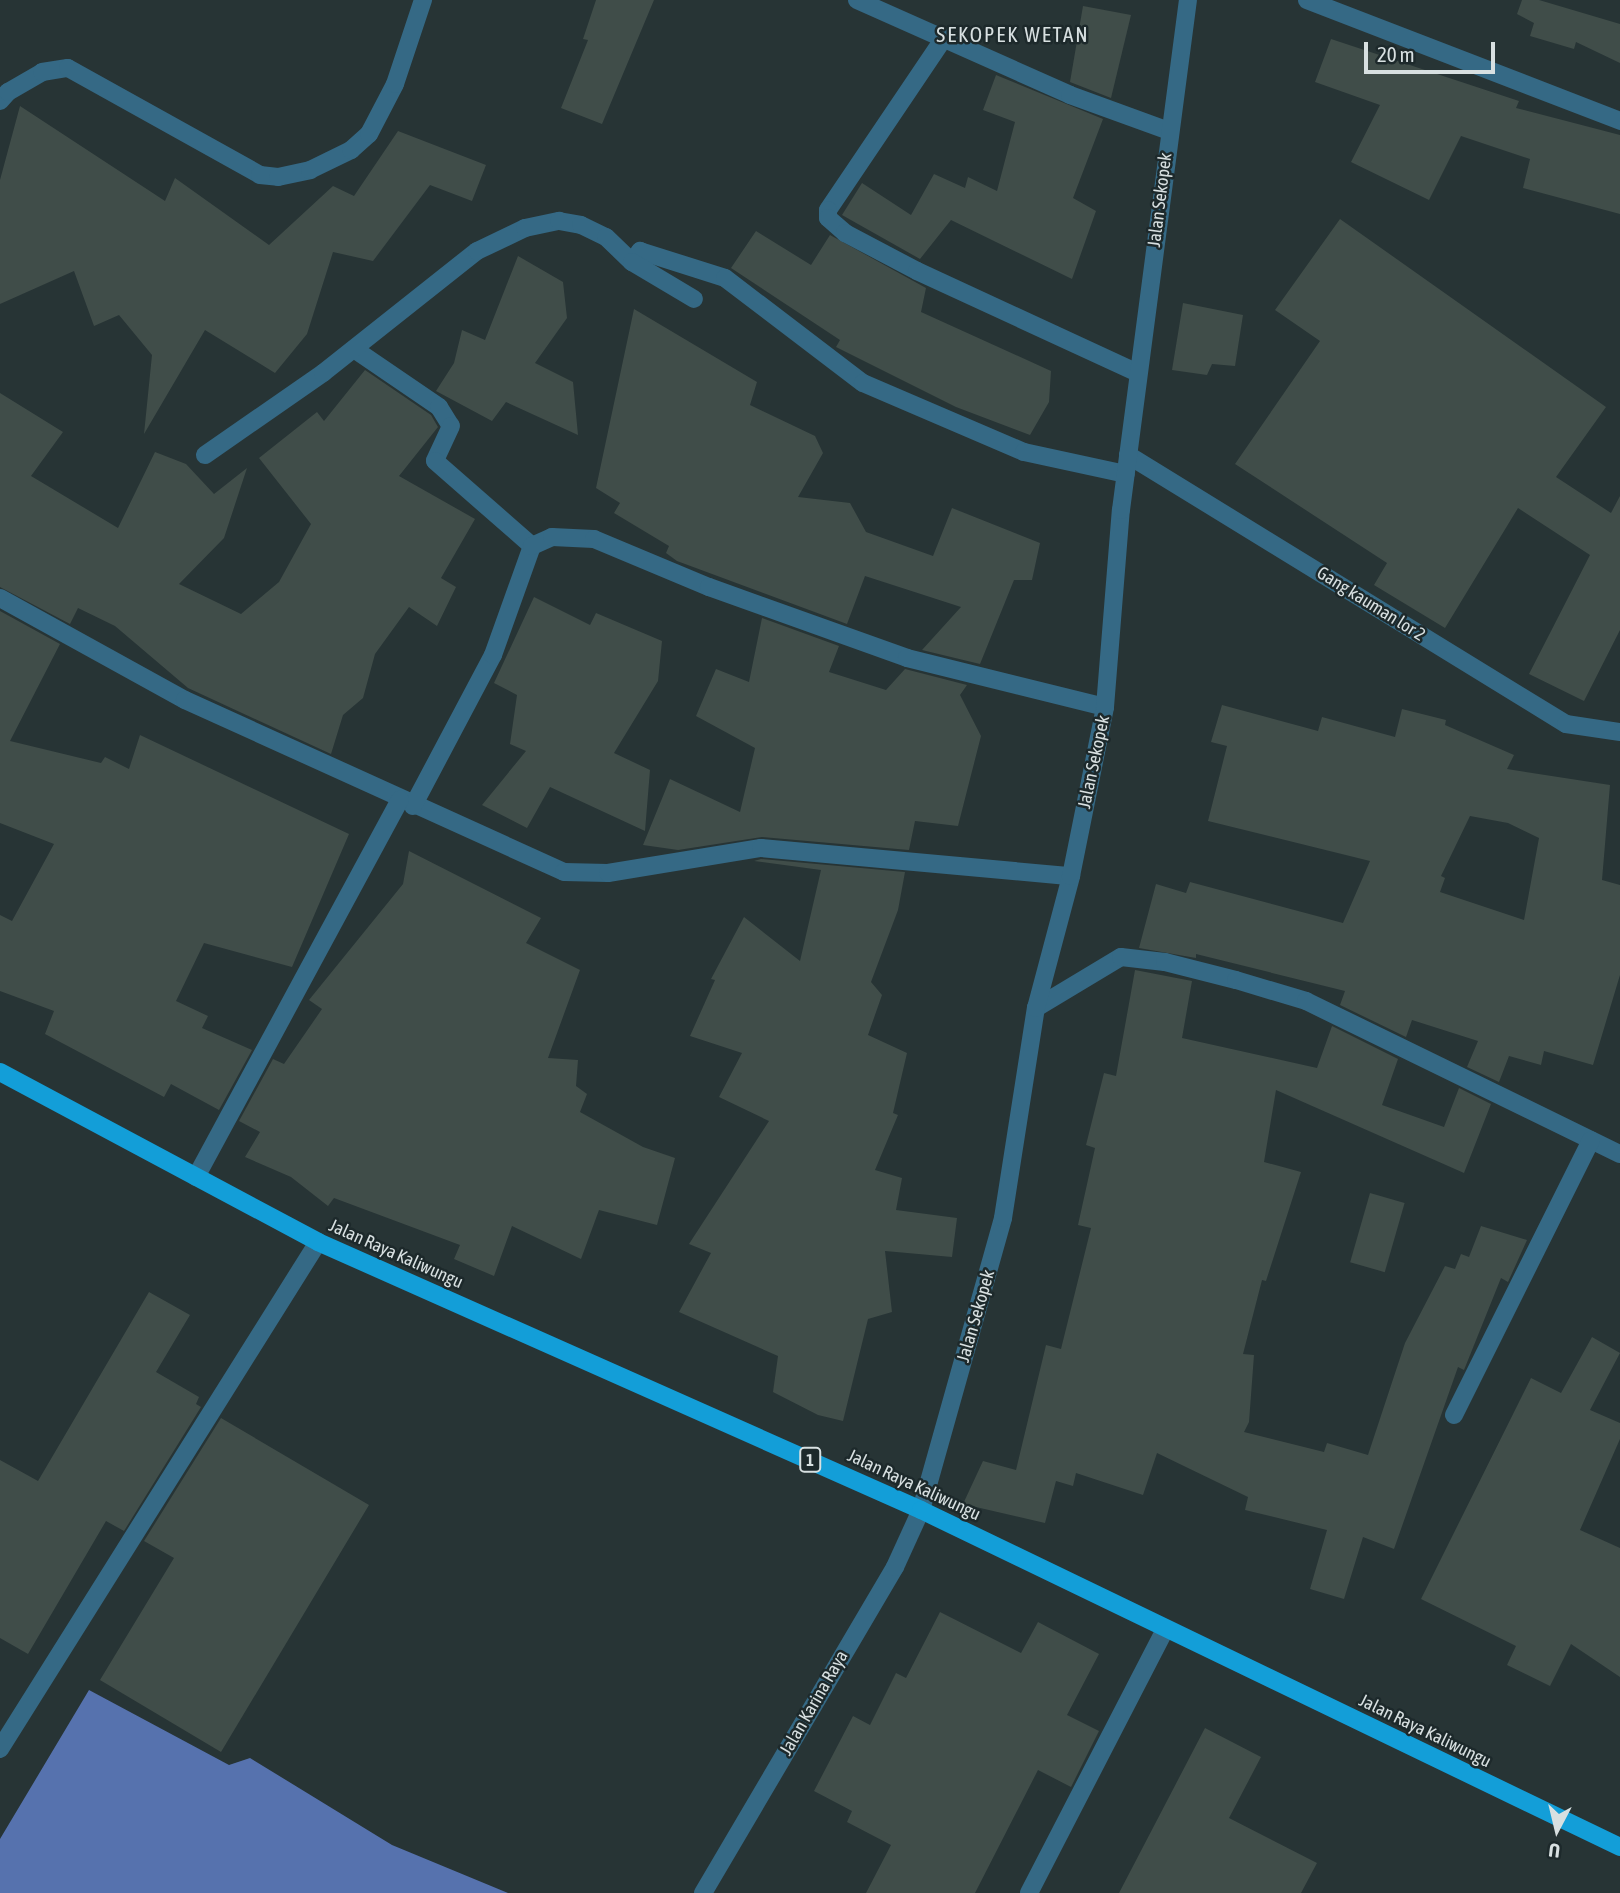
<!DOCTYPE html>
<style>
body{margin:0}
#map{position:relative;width:1620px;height:1893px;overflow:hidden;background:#273435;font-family:"Asap Condensed",sans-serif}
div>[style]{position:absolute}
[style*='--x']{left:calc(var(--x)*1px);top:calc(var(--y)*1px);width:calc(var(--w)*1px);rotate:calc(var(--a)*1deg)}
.water>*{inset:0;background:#5672ae}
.building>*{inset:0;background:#404d49;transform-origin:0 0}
.minor>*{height:18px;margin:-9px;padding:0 9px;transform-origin:9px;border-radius:9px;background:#356985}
.tertiary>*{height:18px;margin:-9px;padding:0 9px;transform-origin:9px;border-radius:9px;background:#356985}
.primary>*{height:18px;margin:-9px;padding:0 9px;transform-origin:9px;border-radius:9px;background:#139ed8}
span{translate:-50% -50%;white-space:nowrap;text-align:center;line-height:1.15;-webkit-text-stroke:5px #1d292b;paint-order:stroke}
.shield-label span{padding:2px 5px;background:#1d292b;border:2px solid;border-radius:5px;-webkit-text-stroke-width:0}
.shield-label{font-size:16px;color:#d8e0e1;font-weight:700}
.street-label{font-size:18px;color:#d8e0e1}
.quarter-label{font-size:21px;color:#d8e0e1;letter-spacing:2px}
.north{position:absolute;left:1522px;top:1795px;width:70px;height:70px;-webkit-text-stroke:5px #1d292b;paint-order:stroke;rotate:187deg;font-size:19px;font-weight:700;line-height:28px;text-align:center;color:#d8e0e1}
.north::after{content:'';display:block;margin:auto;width:24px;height:32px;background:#d8e0e1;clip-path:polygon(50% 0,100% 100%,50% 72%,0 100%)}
.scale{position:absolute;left:1364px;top:42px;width:131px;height:32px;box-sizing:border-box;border:4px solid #d8e0e1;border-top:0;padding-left:9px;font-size:21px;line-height:24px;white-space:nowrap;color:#d8e0e1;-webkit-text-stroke:5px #1d292b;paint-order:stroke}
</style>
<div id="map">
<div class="water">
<i style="clip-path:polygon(89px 1690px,229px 1765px,250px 1758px,392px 1845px,508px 1893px,0 1893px,0 1839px)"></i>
</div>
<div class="building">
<i style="clip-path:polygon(596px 0,654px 0,602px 124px,561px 108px,588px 40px,583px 39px)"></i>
<i style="clip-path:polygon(1522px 0,1539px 0,1620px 24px,1620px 63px,1576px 42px,1574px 49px,1530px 36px,1534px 23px,1517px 14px)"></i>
<i style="clip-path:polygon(1083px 6px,1131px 15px,1111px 98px,1070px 82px)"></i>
<i style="clip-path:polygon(1331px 39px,1519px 101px,1516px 108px,1620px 135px,1620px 214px,1523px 188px,1530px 159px,1461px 136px,1429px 200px,1351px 162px,1380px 105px,1315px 82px)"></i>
<i style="clip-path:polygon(996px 75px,1103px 119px,1073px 198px,1096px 211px,1072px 279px,951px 220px,920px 259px,842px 215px,862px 183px,911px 215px,934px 174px,965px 188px,968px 177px,997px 191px,1015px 122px,983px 110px)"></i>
<i style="clip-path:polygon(20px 106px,165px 201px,175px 178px,269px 245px,333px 186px,354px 196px,398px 131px,486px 165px,472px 201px,430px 185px,373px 261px,333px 252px,307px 334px,275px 373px,205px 330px,144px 434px,152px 355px,119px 315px,94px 326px,74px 271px,0 304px,0 180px)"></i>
<i style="clip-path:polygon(1340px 219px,1606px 407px,1556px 477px,1611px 513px,1620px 496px,1620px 630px,1584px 701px,1529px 674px,1590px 555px,1518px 508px,1445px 628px,1374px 585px,1387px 563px,1235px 464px,1320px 341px,1275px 310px)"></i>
<i style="clip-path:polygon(756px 231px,811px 265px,830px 235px,926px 288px,921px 312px,1051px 371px,1049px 402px,1030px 435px,956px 407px,836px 347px,840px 340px,731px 268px)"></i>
<i style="clip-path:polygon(518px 256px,563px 282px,567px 318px,535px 363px,573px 382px,578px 435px,506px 402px,492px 421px,436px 391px,454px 363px,462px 330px,485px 340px)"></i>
<i style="clip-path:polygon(1183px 303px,1243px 315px,1235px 366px,1212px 364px,1207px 375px,1172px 370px)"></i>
<i style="clip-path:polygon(634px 309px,757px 382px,750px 405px,815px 436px,823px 453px,798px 497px,850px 503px,866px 532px,933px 556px,952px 508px,1040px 543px,1032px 580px,1014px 580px,980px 664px,922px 650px,961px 607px,865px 576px,847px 624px,677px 561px,666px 553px,669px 546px,614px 513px,620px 503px,596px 488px)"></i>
<i style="clip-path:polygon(365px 370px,431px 415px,438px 427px,399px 476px,475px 519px,441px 578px,456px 587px,437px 626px,409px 607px,375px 654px,363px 698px,343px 715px,331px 754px,188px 688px,115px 626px,78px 608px,70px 624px,0 587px,0 393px,63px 432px,31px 476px,118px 528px,155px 452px,186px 464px,214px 494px,247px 468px,224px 538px,179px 584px,241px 614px,279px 582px,311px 524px,259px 458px,317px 412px,324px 421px)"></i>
<i style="clip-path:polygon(534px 597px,590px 625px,596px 613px,662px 641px,658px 681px,614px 753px,650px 770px,645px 831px,550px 787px,527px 828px,482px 805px,526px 751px,510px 744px,517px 695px,494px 683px)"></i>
<i style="clip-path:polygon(0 611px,60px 644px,10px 741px,101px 763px,105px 757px,129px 769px,140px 735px,349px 834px,292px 967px,204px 943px,176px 1001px,208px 1016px,202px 1028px,252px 1050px,219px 1110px,171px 1084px,164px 1097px,45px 1034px,54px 1011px,0 991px,0 915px,12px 921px,54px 844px,0 823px)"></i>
<i style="clip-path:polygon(762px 618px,839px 646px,829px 672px,886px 690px,905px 669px,967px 685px,960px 695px,981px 736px,958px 826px,915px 821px,909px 850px,762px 837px,678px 850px,643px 845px,670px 779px,740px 812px,755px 748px,696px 716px,716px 669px,749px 682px)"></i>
<i style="clip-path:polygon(evenodd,1222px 705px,1318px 731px,1322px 717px,1395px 737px,1402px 709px,1446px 720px,1445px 725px,1514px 755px,1507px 769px,1610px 785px,1602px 880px,1620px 885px,1620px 975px,1593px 1065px,1544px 1051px,1541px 1065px,1509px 1056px,1499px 1082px,1467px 1067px,1478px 1041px,1412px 1020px,1406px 1037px,1340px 1005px,1345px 991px,1196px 954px,1196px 958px,1139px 948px,1156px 884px,1186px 893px,1190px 882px,1343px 923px,1370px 861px,1208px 821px,1227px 746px,1211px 742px,1222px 705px,1470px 816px,1508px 823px,1539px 838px,1524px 920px,1440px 892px,1445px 878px,1441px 876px,1470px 816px)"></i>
<i style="clip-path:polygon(409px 851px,541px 918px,526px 943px,580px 970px,548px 1058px,578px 1060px,576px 1086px,587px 1094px,580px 1112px,643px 1147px,675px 1158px,657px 1225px,599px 1210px,581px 1259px,512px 1226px,494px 1276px,454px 1259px,460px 1245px,334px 1198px,328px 1206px,291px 1177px,245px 1157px,260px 1132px,239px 1121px,273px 1059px,284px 1064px,322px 1009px,309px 1000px,403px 884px)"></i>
<i style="clip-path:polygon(761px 859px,905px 872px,898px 910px,871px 982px,882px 995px,868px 1035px,907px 1053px,893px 1113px,898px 1115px,875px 1170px,902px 1178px,896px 1210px,957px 1218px,952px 1257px,885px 1251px,892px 1312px,868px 1319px,843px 1421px,818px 1415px,773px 1392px,778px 1356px,679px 1312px,711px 1253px,689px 1244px,769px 1121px,719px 1097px,742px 1053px,690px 1036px,715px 980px,711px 979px,744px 917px,800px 961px,821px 870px,754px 861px)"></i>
<i style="clip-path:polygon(1135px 970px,1192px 981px,1182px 1038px,1317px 1068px,1332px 1026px,1398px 1059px,1382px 1105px,1444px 1127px,1459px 1088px,1491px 1104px,1464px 1173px,1276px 1090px,1264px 1162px,1301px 1172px,1266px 1281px,1262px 1280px,1243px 1354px,1254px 1355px,1249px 1422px,1244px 1432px,1324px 1452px,1327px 1443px,1368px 1455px,1405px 1343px,1445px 1266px,1455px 1269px,1461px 1254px,1469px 1257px,1481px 1226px,1527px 1240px,1508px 1282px,1501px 1278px,1464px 1370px,1458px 1367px,1394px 1549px,1363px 1537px,1344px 1599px,1310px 1589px,1327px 1530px,1245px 1510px,1248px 1497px,1157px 1453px,1143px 1495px,1076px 1473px,1073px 1486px,1056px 1481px,1045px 1523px,963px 1504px,983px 1461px,1016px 1470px,1046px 1345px,1061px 1349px,1091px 1228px,1078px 1225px,1095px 1148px,1086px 1145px,1104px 1073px,1116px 1076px)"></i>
<i style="left:1370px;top:1193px;width:36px;height:72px;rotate:16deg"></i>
<i style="clip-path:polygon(149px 1292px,190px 1315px,156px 1372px,199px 1397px,196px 1404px,201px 1407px,124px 1531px,106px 1521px,28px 1654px,0 1638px,0 1460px,38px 1481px)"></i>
<i style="clip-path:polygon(1592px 1337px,1620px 1353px,1590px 1410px,1620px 1423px,1620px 1439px,1580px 1530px,1620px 1548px,1620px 1677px,1571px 1644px,1550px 1686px,1507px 1665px,1516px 1646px,1421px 1599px,1531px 1378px,1561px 1393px)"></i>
<i style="clip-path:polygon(221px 1418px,369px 1505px,221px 1752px,100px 1680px,174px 1558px,144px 1541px)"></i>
<i style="clip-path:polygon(940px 1612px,1021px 1653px,1038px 1622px,1099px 1654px,1067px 1715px,1099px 1731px,1071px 1787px,1038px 1770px,975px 1893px,866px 1893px,891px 1845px,847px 1822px,852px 1811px,814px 1791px,853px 1716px,870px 1725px,896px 1673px,906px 1678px)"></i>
<i style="clip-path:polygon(1205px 1728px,1261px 1757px,1229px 1818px,1317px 1863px,1301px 1893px,1119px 1893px)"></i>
</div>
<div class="minor">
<i style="--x:857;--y:0;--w:233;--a:24"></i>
<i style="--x:1070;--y:95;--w:105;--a:20"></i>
<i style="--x:1307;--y:0;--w:336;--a:21.1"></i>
<i style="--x:944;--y:38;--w:207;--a:124"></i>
<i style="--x:828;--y:210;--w:8;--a:90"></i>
<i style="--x:828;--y:218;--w:23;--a:41"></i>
<i style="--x:845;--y:233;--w:81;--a:27.8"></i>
<i style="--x:917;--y:271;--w:243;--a:24.8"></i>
<i style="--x:0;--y:101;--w:12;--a:-48"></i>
<i style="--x:8;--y:92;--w:39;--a:-30"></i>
<i style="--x:42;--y:72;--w:26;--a:-9"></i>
<i style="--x:68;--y:68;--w:220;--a:29.1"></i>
<i style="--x:260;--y:175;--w:18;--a:6"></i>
<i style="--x:278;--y:177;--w:33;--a:-12"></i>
<i style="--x:310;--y:170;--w:46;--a:-26"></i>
<i style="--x:351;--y:150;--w:24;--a:-42"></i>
<i style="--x:369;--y:134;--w:56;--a:-62.5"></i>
<i style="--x:395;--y:84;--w:89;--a:-71.6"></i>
<i style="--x:632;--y:262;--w:14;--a:-54"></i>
<i style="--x:640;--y:251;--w:89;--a:17.6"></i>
<i style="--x:725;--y:278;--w:173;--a:37.3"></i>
<i style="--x:863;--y:383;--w:175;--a:23.2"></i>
<i style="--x:1024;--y:452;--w:104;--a:12.2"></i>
<i style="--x:354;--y:349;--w:103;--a:34.3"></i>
<i style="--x:439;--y:407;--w:22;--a:58"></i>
<i style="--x:451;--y:426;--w:38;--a:115"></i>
<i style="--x:435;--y:461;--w:129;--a:41.2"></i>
<i style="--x:205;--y:455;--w:144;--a:-34.8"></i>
<i style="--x:323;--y:373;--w:196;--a:-38.4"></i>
<i style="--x:477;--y:251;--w:53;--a:-25.6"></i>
<i style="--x:525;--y:228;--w:35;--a:-12"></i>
<i style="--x:559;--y:221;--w:22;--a:10"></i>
<i style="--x:581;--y:225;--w:28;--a:26"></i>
<i style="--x:606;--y:237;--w:36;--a:44"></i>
<i style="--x:632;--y:262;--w:72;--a:30.8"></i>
<i style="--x:1128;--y:455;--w:514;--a:31.56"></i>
<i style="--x:1566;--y:724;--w:55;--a:8.4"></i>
<i style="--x:0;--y:598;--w:211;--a:28.9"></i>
<i style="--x:185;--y:700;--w:416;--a:24.4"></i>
<i style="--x:564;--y:872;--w:44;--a:1.3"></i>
<i style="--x:608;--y:873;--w:155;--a:-9.3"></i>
<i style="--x:761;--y:848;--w:311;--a:5.2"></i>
<i style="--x:413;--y:806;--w:171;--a:-62.1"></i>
<i style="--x:493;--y:655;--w:116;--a:-70.3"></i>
<i style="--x:532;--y:546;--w:22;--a:-24"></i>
<i style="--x:552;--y:537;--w:42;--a:2.7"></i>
<i style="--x:594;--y:539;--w:125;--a:22.7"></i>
<i style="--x:709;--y:587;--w:210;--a:19.7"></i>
<i style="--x:907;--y:658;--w:204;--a:13.9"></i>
<i style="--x:1036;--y:1008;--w:99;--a:-31"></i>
<i style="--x:1121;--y:957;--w:44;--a:6.5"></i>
<i style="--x:1165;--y:962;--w:73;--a:14.2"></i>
<i style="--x:1236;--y:980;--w:73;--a:16.7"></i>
<i style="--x:1306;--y:1001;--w:349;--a:26"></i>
<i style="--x:196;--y:1177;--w:429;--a:-61.6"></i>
<i style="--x:1454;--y:1415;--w:307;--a:-63.5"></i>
<i style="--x:0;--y:1749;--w:598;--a:-57.9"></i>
<i style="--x:703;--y:1893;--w:378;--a:-59.5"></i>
<i style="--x:895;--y:1567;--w:63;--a:-65.5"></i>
<i style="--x:1029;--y:1893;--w:297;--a:-62.7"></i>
</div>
<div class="tertiary">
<i style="--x:921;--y:1510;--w:303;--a:-74.3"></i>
<i style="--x:1003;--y:1218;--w:213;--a:-81.1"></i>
<i style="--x:1036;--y:1008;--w:137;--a:-75.1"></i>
<i style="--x:1071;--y:876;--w:172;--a:-78.6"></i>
<i style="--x:1105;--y:707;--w:198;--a:-85.4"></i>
<i style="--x:1121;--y:510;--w:514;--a:-82.52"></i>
</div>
<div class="primary">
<i style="--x:0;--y:1072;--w:361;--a:28.1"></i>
<i style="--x:318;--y:1242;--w:660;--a:23.96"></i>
<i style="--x:921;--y:1510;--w:776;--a:25.74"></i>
</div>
<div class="shield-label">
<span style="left:810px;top:1460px">1</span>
</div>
<div class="street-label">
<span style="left:1160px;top:200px;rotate:-83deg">Jalan Sekopek</span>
<span style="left:1371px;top:604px;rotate:32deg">Gang kauman lor 2</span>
<span style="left:1094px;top:762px;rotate:-78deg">Jalan Sekopek</span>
<span style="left:396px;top:1254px;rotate:24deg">Jalan Raya Kaliwungu</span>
<span style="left:976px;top:1316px;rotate:-74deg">Jalan Sekopek</span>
<span style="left:914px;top:1485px;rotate:25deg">Jalan Raya Kaliwungu</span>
<span style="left:814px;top:1703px;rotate:-60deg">Jalan Karina Raya</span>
<span style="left:1425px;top:1731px;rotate:26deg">Jalan Raya Kaliwungu</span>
</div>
<div class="quarter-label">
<span style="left:1013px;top:34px">SEKOPEK WETAN</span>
</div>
<div class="north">U</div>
<div class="scale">20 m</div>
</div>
